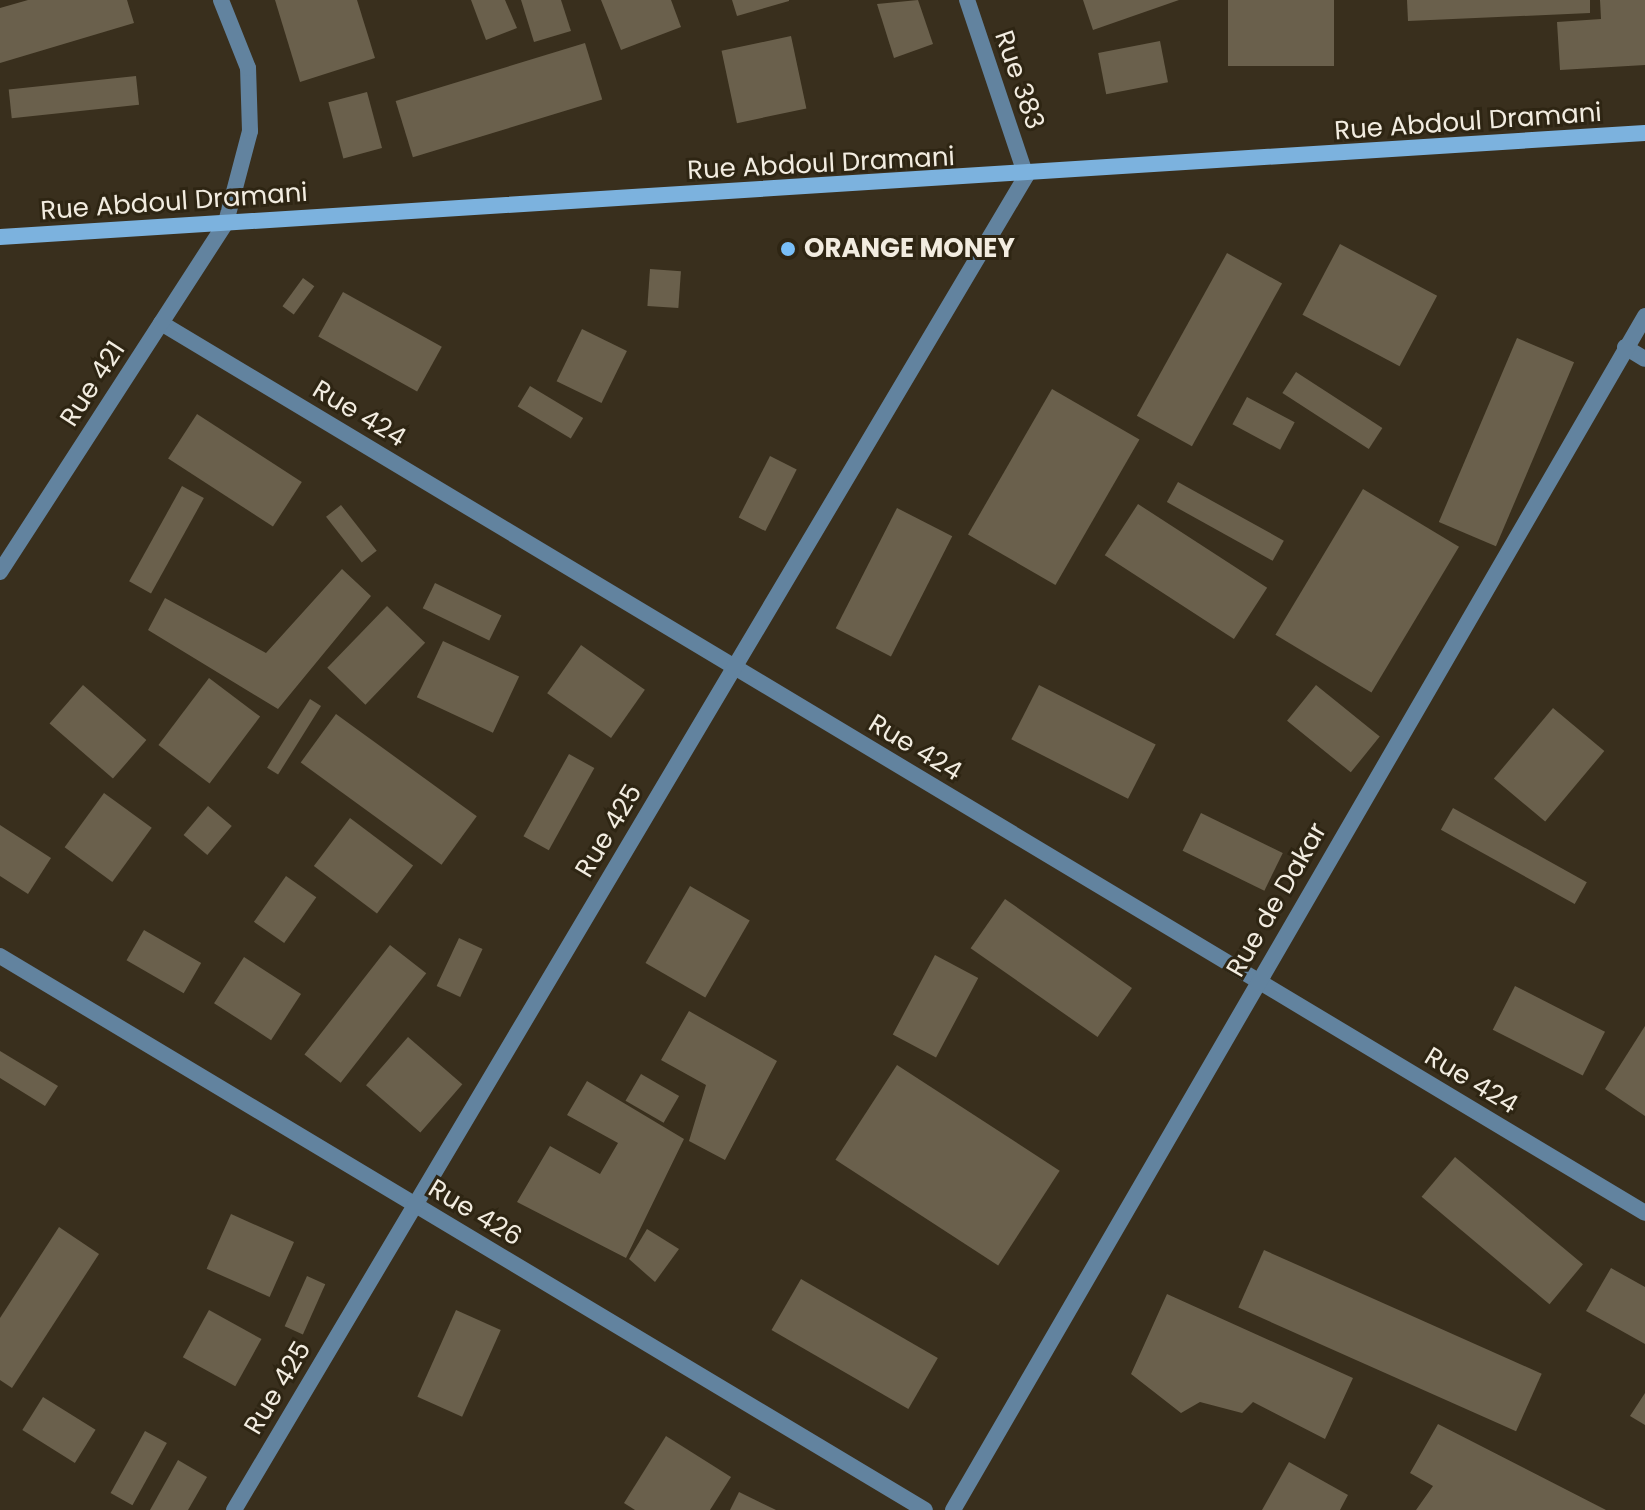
<!DOCTYPE html>
<style>
body{margin:0}
#map{position:relative;width:1645px;height:1510px;overflow:hidden;background:#392f1d;font-family:Poppins,sans-serif}
div>[style]{position:absolute}
[style*='--x']{left:calc(var(--x)*1px);top:calc(var(--y)*1px);width:calc(var(--w)*1px);rotate:calc(var(--a)*1deg)}
.building>*{inset:0;background:#6a604c;transform-origin:0 0}
.street>*{height:16px;margin:-8px;padding:0 8px;transform-origin:8px;border-radius:8px;background:#62839f}
.secondary>*{height:16px;margin:-8px;padding:0 8px;transform-origin:8px;border-radius:8px;background:#7cb2de}
.dots>*{width:22px;height:22px;translate:-50% -50%;box-sizing:border-box;border:4px solid #2e2513;border-radius:50%}
span{translate:-50% -50%;white-space:nowrap;text-align:center;line-height:1.15;-webkit-text-stroke:6px #2e2513;paint-order:stroke}
.street-label{font-size:26px;color:#f2ece0}
.poi-label{font-size:26px;color:#f2ece0;font-weight:700}
.left{translate:0 -50%;text-align:left}
</style>
<div id="map">
<div class="building">
<i style="clip-path:polygon(28px 0,127px 0,134px 23px,0 63px,0 8px)"></i>
<i style="clip-path:polygon(275px 0,357px 0,375px 58px,300px 82px)"></i>
<i style="clip-path:polygon(471px 0,505px 0,517px 28px,486px 40px)"></i>
<i style="clip-path:polygon(521px 0,561px 0,571px 31px,534px 42px)"></i>
<i style="clip-path:polygon(601px 0,671px 0,681px 27px,621px 50px)"></i>
<i style="clip-path:polygon(732px 0,789px 0,789px 1px,737px 16px)"></i>
<i style="clip-path:polygon(918px 0,933px 44px,894px 58px,877px 4px)"></i>
<i style="clip-path:polygon(1083px 0,1179px 0,1093px 30px)"></i>
<i style="left:1228px;top:0;width:106px;height:66px"></i>
<i style="clip-path:polygon(1407px 0,1590px 0,1590px 13px,1408px 21px)"></i>
<i style="clip-path:polygon(1600px 0,1645px 0,1645px 65px,1560px 70px,1557px 22px,1601px 19px)"></i>
<i style="left:791px;top:36px;width:74px;height:71px;rotate:78deg"></i>
<i style="left:1160px;top:41px;width:42px;height:63px;rotate:79deg"></i>
<i style="left:585px;top:43px;width:59px;height:198px;rotate:73deg"></i>
<i style="left:136px;top:76px;width:29px;height:128px;rotate:84deg"></i>
<i style="left:367px;top:92px;width:58px;height:40px;rotate:75deg"></i>
<i style="left:1340px;top:244px;width:110px;height:80px;rotate:28deg"></i>
<i style="left:1227px;top:253px;width:63px;height:186px;rotate:29deg"></i>
<i style="left:650px;top:269px;width:31px;height:37px;rotate:4deg"></i>
<i style="left:303px;top:278px;width:14px;height:35px;rotate:36deg"></i>
<i style="left:343px;top:292px;width:113px;height:51px;rotate:29deg"></i>
<i style="left:582px;top:329px;width:50px;height:58px;rotate:26deg"></i>
<i style="left:1517px;top:338px;width:62px;height:200px;rotate:23deg"></i>
<i style="left:1296px;top:372px;width:103px;height:25px;rotate:33deg"></i>
<i style="left:530px;top:386px;width:62px;height:24px;rotate:31deg"></i>
<i style="left:1052px;top:389px;width:101px;height:168px;rotate:30deg"></i>
<i style="left:1247px;top:397px;width:54px;height:31px;rotate:28deg"></i>
<i style="left:197px;top:414px;width:125px;height:53px;rotate:33deg"></i>
<i style="left:770px;top:456px;width:30px;height:69px;rotate:27deg"></i>
<i style="left:1178px;top:482px;width:121px;height:23px;rotate:29deg"></i>
<i style="left:182px;top:486px;width:25px;height:109px;rotate:29deg"></i>
<i style="left:1363px;top:489px;width:112px;height:170px;rotate:31deg"></i>
<i style="left:1138px;top:504px;width:154px;height:61px;rotate:33deg"></i>
<i style="left:341px;top:505px;width:58px;height:19px;rotate:52deg"></i>
<i style="left:897px;top:508px;width:62px;height:135px;rotate:27deg"></i>
<i style="clip-path:polygon(342px 569px,371px 596px,278px 709px,148px 630px,165px 598px,266px 653px)"></i>
<i style="left:435px;top:583px;width:74px;height:28px;rotate:26deg"></i>
<i style="left:387px;top:606px;width:53px;height:86px;rotate:44deg"></i>
<i style="left:443px;top:641px;width:84px;height:62px;rotate:25deg"></i>
<i style="left:581px;top:645px;width:78px;height:59px;rotate:35deg"></i>
<i style="left:209px;top:678px;width:64px;height:84px;rotate:37deg"></i>
<i style="left:83px;top:685px;width:84px;height:51px;rotate:41deg"></i>
<i style="left:1039px;top:685px;width:131px;height:61px;rotate:27deg"></i>
<i style="left:1316px;top:685px;width:82px;height:46px;rotate:39deg"></i>
<i style="left:310px;top:699px;width:13px;height:81px;rotate:32deg"></i>
<i style="left:1553px;top:708px;width:67px;height:92px;rotate:40deg"></i>
<i style="left:336px;top:714px;width:174px;height:60px;rotate:36deg"></i>
<i style="left:569px;top:754px;width:29px;height:94px;rotate:29deg"></i>
<i style="left:104px;top:793px;width:59px;height:67px;rotate:36deg"></i>
<i style="left:208px;top:806px;width:31px;height:38px;rotate:40deg"></i>
<i style="left:1453px;top:808px;width:153px;height:25px;rotate:29deg"></i>
<i style="left:1201px;top:813px;width:91px;height:42px;rotate:26deg"></i>
<i style="left:350px;top:818px;width:79px;height:60px;rotate:37deg"></i>
<i style="clip-path:polygon(0 825px,51px 858px,28px 894px,0 876px)"></i>
<i style="left:286px;top:876px;width:37px;height:56px;rotate:35deg"></i>
<i style="left:690px;top:886px;width:69px;height:89px;rotate:30deg"></i>
<i style="left:1005px;top:899px;width:155px;height:60px;rotate:35deg"></i>
<i style="left:144px;top:930px;width:66px;height:35px;rotate:30deg"></i>
<i style="left:459px;top:938px;width:26px;height:53px;rotate:25deg"></i>
<i style="left:390px;top:945px;width:46px;height:139px;rotate:38deg"></i>
<i style="left:935px;top:955px;width:49px;height:90px;rotate:28deg"></i>
<i style="left:244px;top:957px;width:68px;height:55px;rotate:33deg"></i>
<i style="left:1515px;top:986px;width:101px;height:49px;rotate:27deg"></i>
<i style="clip-path:polygon(689px 1011px,777px 1061px,725px 1160px,689px 1141px,706px 1085px,661px 1060px)"></i>
<i style="clip-path:polygon(1645px 1026px,1645px 1116px,1605px 1089px)"></i>
<i style="left:408px;top:1037px;width:72px;height:64px;rotate:41deg"></i>
<i style="clip-path:polygon(0 1051px,58px 1086px,45px 1106px,0 1078px)"></i>
<i style="left:897px;top:1065px;width:194px;height:113px;rotate:33deg"></i>
<i style="left:641px;top:1074px;width:44px;height:31px;rotate:30deg"></i>
<i style="clip-path:polygon(587px 1081px,684px 1139px,626px 1258px,517px 1202px,550px 1146px,600px 1174px,618px 1143px,567px 1115px)"></i>
<i style="left:1455px;top:1157px;width:167px;height:52px;rotate:40deg"></i>
<i style="left:231px;top:1214px;width:69px;height:60px;rotate:24deg"></i>
<i style="clip-path:polygon(59px 1227px,99px 1254px,12px 1388px,0 1380px,0 1318px)"></i>
<i style="clip-path:polygon(647px 1229px,679px 1249px,655px 1282px,629px 1259px)"></i>
<i style="left:1264px;top:1250px;width:304px;height:63px;rotate:24deg"></i>
<i style="clip-path:polygon(1611px 1268px,1645px 1287px,1645px 1344px,1586px 1311px)"></i>
<i style="left:307px;top:1276px;width:20px;height:55px;rotate:24deg"></i>
<i style="left:801px;top:1279px;width:158px;height:59px;rotate:30deg"></i>
<i style="clip-path:polygon(1167px 1294px,1353px 1378px,1325px 1439px,1253px 1402px,1242px 1413px,1200px 1402px,1181px 1413px,1131px 1374px)"></i>
<i style="left:209px;top:1310px;width:60px;height:54px;rotate:29deg"></i>
<i style="left:456px;top:1310px;width:49px;height:95px;rotate:24deg"></i>
<i style="clip-path:polygon(1645px 1393px,1645px 1425px,1630px 1416px)"></i>
<i style="left:43px;top:1397px;width:62px;height:39px;rotate:32deg"></i>
<i style="clip-path:polygon(1438px 1424px,1606px 1510px,1416px 1510px,1433px 1486px,1410px 1473px)"></i>
<i style="left:145px;top:1431px;width:25px;height:71px;rotate:29deg"></i>
<i style="clip-path:polygon(666px 1436px,731px 1477px,710px 1510px,635px 1510px,624px 1503px)"></i>
<i style="clip-path:polygon(178px 1460px,207px 1477px,188px 1510px,150px 1510px)"></i>
<i style="clip-path:polygon(1289px 1462px,1348px 1495px,1340px 1510px,1262px 1510px)"></i>
<i style="clip-path:polygon(739px 1492px,776px 1510px,730px 1510px)"></i>
</div>
<div class="street">
<i style="--x:161;--y:323;--w:1730;--a:30.95"></i>
<i style="--x:1625;--y:347;--w:23;--a:31"></i>
<i style="--x:0;--y:572;--w:417;--a:-57.1"></i>
<i style="--x:226;--y:222;--w:94;--a:-75.2"></i>
<i style="--x:250;--y:131;--w:63;--a:-91.8"></i>
<i style="--x:248;--y:68;--w:73;--a:-111.7"></i>
<i style="--x:0;--y:956;--w:1078;--a:30.92"></i>
<i style="--x:234;--y:1510;--w:1551;--a:-59.3"></i>
<i style="--x:1026;--y:176;--w:186;--a:-108.5"></i>
<i style="--x:953;--y:1510;--w:1380;--a:-59.9"></i>
</div>
<div class="secondary">
<i style="--x:0;--y:237;--w:1648;--a:-3.62"></i>
</div>
<div class="dots">
<i style="left:788px;top:249px;background:#79bff8"></i>
</div>
<div class="street-label">
<span style="left:1019px;top:80px;rotate:71deg">Rue 383</span>
<span style="left:1468px;top:122px;rotate:-4deg">Rue Abdoul Dramani</span>
<span style="left:821px;top:164px;rotate:-3deg">Rue Abdoul Dramani</span>
<span style="left:174px;top:202px;rotate:-4deg">Rue Abdoul Dramani</span>
<span style="left:93px;top:384px;rotate:-57deg">Rue 421</span>
<span style="left:359px;top:414px;rotate:31deg">Rue 424</span>
<span style="left:915px;top:748px;rotate:31deg">Rue 424</span>
<span style="left:609px;top:831px;rotate:-59deg">Rue 425</span>
<span style="left:1277px;top:900px;rotate:-60deg">Rue de Dakar</span>
<span style="left:1471px;top:1081px;rotate:31deg">Rue 424</span>
<span style="left:475px;top:1213px;rotate:31deg">Rue 426</span>
<span style="left:278px;top:1388px;rotate:-59deg">Rue 425</span>
</div>
<div class="poi-label">
<span class="left" style="left:804px;top:249px">ORANGE MONEY</span>
</div>
</div>
